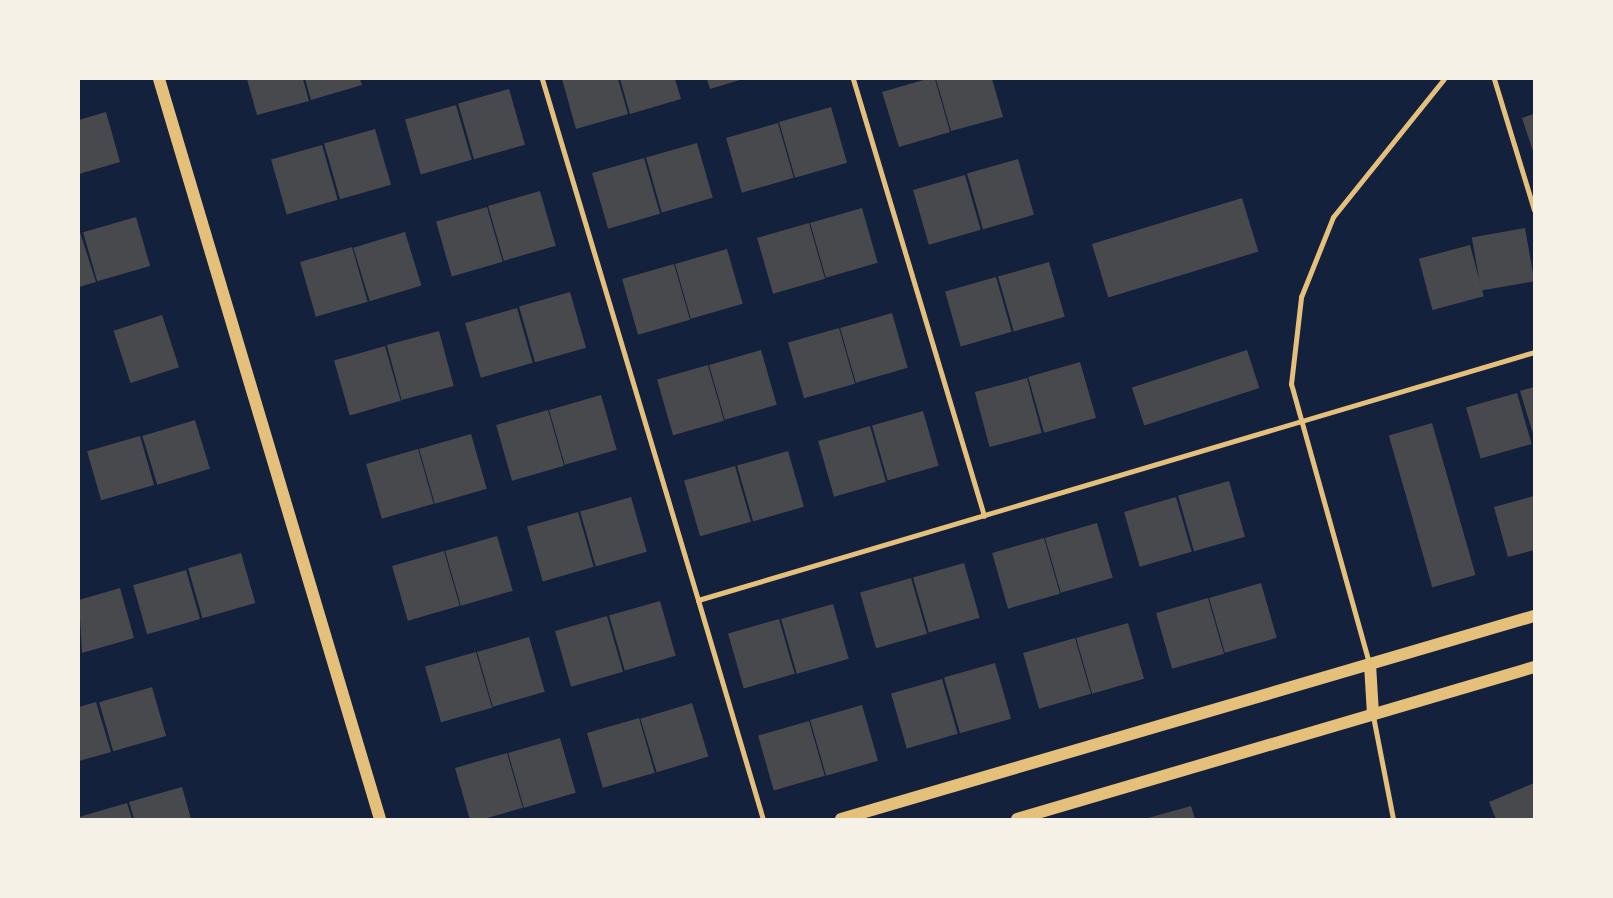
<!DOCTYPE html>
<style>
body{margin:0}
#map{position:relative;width:1613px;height:898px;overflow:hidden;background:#14213d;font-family:"DejaVu Sans",sans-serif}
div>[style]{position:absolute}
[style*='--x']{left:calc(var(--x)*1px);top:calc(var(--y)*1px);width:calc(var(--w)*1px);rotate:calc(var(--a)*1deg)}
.building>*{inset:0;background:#48494c;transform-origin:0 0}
.service>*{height:5px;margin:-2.5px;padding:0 2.5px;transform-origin:2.5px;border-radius:2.5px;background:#e5c07b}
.tertiary>*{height:12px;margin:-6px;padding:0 6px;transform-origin:6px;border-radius:6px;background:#e5c07b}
span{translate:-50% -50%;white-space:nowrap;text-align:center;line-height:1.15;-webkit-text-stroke:6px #f6f1e7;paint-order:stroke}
.frame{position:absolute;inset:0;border:80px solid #f6f1e7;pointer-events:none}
</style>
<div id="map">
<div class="building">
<i style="clip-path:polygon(247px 79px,303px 79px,309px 101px,257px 115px)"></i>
<i style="clip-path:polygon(305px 79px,360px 79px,362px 85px,311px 100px)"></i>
<i style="clip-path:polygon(562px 79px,618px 79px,628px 114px,576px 129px)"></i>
<i style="clip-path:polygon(620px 79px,675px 79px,681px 99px,630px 114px)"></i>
<i style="clip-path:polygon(707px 79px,743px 79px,710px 89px)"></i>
<i style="clip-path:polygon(927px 79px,935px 79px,950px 132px,899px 147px,882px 92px)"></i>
<i style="clip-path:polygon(936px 79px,992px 79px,1003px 117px,951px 131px)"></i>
<i style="left:509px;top:89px;width:58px;height:53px;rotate:74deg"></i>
<i style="left:456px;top:105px;width:57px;height:53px;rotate:74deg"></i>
<i style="left:831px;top:107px;width:58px;height:54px;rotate:74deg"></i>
<i style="clip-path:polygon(106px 112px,120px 162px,79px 174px,79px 120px)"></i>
<i style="clip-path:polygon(1534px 114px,1534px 154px,1522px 118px)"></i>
<i style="left:778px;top:123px;width:57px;height:54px;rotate:74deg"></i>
<i style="left:375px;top:129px;width:58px;height:53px;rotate:74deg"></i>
<i style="left:697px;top:143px;width:57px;height:53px;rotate:74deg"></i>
<i style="left:322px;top:145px;width:57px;height:53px;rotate:74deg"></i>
<i style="left:644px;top:158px;width:58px;height:54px;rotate:74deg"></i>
<i style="left:1018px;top:159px;width:58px;height:53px;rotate:74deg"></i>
<i style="left:965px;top:175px;width:57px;height:54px;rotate:74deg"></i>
<i style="left:540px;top:191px;width:57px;height:54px;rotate:74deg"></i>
<i style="left:1242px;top:198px;width:56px;height:157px;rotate:73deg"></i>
<i style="left:487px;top:207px;width:57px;height:53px;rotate:74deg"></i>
<i style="left:862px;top:208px;width:57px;height:54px;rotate:74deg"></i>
<i style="left:136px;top:217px;width:51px;height:55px;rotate:74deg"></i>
<i style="left:809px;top:223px;width:58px;height:54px;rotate:74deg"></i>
<i style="left:1525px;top:228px;width:54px;height:54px;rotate:80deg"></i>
<i style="clip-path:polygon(79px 229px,96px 282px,79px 287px)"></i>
<i style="left:405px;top:232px;width:56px;height:54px;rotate:73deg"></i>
<i style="left:1470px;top:245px;width:53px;height:53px;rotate:75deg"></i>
<i style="left:352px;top:247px;width:57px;height:54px;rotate:74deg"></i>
<i style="left:727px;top:249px;width:57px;height:54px;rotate:74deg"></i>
<i style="left:1049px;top:262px;width:57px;height:53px;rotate:74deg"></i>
<i style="left:674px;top:264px;width:58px;height:54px;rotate:74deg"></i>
<i style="left:996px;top:277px;width:57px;height:53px;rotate:74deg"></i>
<i style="left:570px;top:292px;width:58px;height:53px;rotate:74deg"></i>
<i style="left:517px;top:308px;width:57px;height:54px;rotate:74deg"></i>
<i style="left:892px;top:313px;width:57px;height:54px;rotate:74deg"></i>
<i style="left:162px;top:315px;width:55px;height:51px;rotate:72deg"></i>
<i style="left:839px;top:328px;width:58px;height:53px;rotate:74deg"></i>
<i style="left:439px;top:331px;width:57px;height:54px;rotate:75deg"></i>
<i style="left:385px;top:346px;width:57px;height:53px;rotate:74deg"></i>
<i style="left:761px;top:350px;width:57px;height:54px;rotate:74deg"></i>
<i style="left:1247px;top:350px;width:40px;height:121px;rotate:72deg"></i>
<i style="left:1080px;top:362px;width:58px;height:54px;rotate:74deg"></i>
<i style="left:708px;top:365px;width:58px;height:53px;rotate:74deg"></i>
<i style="left:1027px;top:378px;width:57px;height:54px;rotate:75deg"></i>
<i style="clip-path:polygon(1534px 387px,1534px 437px,1520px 391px)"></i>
<i style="left:1517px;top:393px;width:53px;height:53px;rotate:74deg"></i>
<i style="left:601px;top:395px;width:57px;height:54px;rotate:74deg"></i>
<i style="left:548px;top:410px;width:58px;height:54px;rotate:74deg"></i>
<i style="left:923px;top:411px;width:57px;height:53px;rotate:74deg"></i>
<i style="left:195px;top:420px;width:51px;height:55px;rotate:73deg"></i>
<i style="left:1432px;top:423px;width:158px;height:45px;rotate:74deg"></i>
<i style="left:870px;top:426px;width:58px;height:54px;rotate:74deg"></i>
<i style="left:471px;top:434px;width:57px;height:54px;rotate:74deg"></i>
<i style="left:140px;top:436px;width:51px;height:55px;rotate:74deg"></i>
<i style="left:418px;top:449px;width:57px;height:54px;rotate:74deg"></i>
<i style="left:788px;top:451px;width:58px;height:53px;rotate:74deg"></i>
<i style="left:735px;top:466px;width:58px;height:53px;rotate:74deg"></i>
<i style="left:1229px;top:481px;width:58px;height:53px;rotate:74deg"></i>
<i style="clip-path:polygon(1534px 496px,1534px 550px,1508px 557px,1494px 507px)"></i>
<i style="left:631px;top:497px;width:57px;height:53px;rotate:74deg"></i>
<i style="left:1176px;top:497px;width:57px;height:54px;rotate:74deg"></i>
<i style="left:578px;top:512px;width:57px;height:53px;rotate:74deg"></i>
<i style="left:1097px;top:523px;width:57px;height:54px;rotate:74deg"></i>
<i style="left:497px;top:536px;width:57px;height:54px;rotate:74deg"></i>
<i style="left:1044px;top:538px;width:58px;height:54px;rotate:74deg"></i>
<i style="left:444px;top:551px;width:57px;height:54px;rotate:74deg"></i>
<i style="left:241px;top:553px;width:52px;height:55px;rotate:74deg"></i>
<i style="left:964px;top:563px;width:57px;height:53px;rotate:74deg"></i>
<i style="left:186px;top:570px;width:51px;height:55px;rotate:74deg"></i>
<i style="left:911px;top:578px;width:58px;height:53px;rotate:74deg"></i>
<i style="left:1261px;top:583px;width:57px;height:54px;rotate:74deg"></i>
<i style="clip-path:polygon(120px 588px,134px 638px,82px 653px,79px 600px)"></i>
<i style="left:1208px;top:598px;width:58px;height:54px;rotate:74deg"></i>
<i style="left:660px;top:601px;width:57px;height:53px;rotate:74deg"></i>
<i style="left:833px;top:604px;width:57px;height:54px;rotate:74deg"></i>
<i style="left:607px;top:616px;width:58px;height:54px;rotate:74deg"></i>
<i style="left:779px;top:619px;width:57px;height:53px;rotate:74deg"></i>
<i style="left:1128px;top:623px;width:58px;height:54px;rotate:74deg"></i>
<i style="left:529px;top:637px;width:57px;height:54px;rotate:74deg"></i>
<i style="left:1075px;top:638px;width:58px;height:54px;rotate:74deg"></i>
<i style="left:476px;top:652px;width:58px;height:53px;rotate:74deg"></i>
<i style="left:995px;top:663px;width:58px;height:53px;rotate:74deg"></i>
<i style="left:942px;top:679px;width:57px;height:53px;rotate:74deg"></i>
<i style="left:152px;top:687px;width:51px;height:55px;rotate:74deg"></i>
<i style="clip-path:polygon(96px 702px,111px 752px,79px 761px,79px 707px)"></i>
<i style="left:692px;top:703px;width:56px;height:54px;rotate:73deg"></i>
<i style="left:862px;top:705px;width:58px;height:54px;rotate:74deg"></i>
<i style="left:639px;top:718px;width:57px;height:54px;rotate:74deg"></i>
<i style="left:809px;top:721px;width:57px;height:53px;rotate:74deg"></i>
<i style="left:560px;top:738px;width:57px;height:54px;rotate:74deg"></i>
<i style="left:507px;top:753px;width:57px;height:54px;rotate:74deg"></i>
<i style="clip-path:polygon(1534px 783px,1534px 819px,1496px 819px,1489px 802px)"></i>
<i style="clip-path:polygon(182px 787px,191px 819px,134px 819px,129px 802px)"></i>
<i style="clip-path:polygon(127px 803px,132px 819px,79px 819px,79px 817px)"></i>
<i style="clip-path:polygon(1191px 806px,1195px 819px,1148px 819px,1148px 818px)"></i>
</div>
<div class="service">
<i style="--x:542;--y:79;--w:544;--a:73.33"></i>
<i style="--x:698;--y:600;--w:872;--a:-16.52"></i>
<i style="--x:853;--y:79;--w:456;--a:73.3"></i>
<i style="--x:1494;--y:79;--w:137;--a:73"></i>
<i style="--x:698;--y:600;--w:228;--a:73.5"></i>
<i style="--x:1369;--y:663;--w:290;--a:-105.6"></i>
<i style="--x:1291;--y:384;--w:88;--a:-83.4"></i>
<i style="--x:1301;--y:297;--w:86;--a:-68.2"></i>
<i style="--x:1333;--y:217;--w:177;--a:-51.2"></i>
<i style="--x:1373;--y:716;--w:105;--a:79"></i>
</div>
<div class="tertiary">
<i style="--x:159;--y:79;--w:772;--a:73.37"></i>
<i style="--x:1370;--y:664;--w:50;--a:86.6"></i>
<i style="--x:841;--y:819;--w:722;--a:-16.33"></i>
<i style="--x:1017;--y:819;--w:539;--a:-16.38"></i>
</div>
<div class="frame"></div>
</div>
